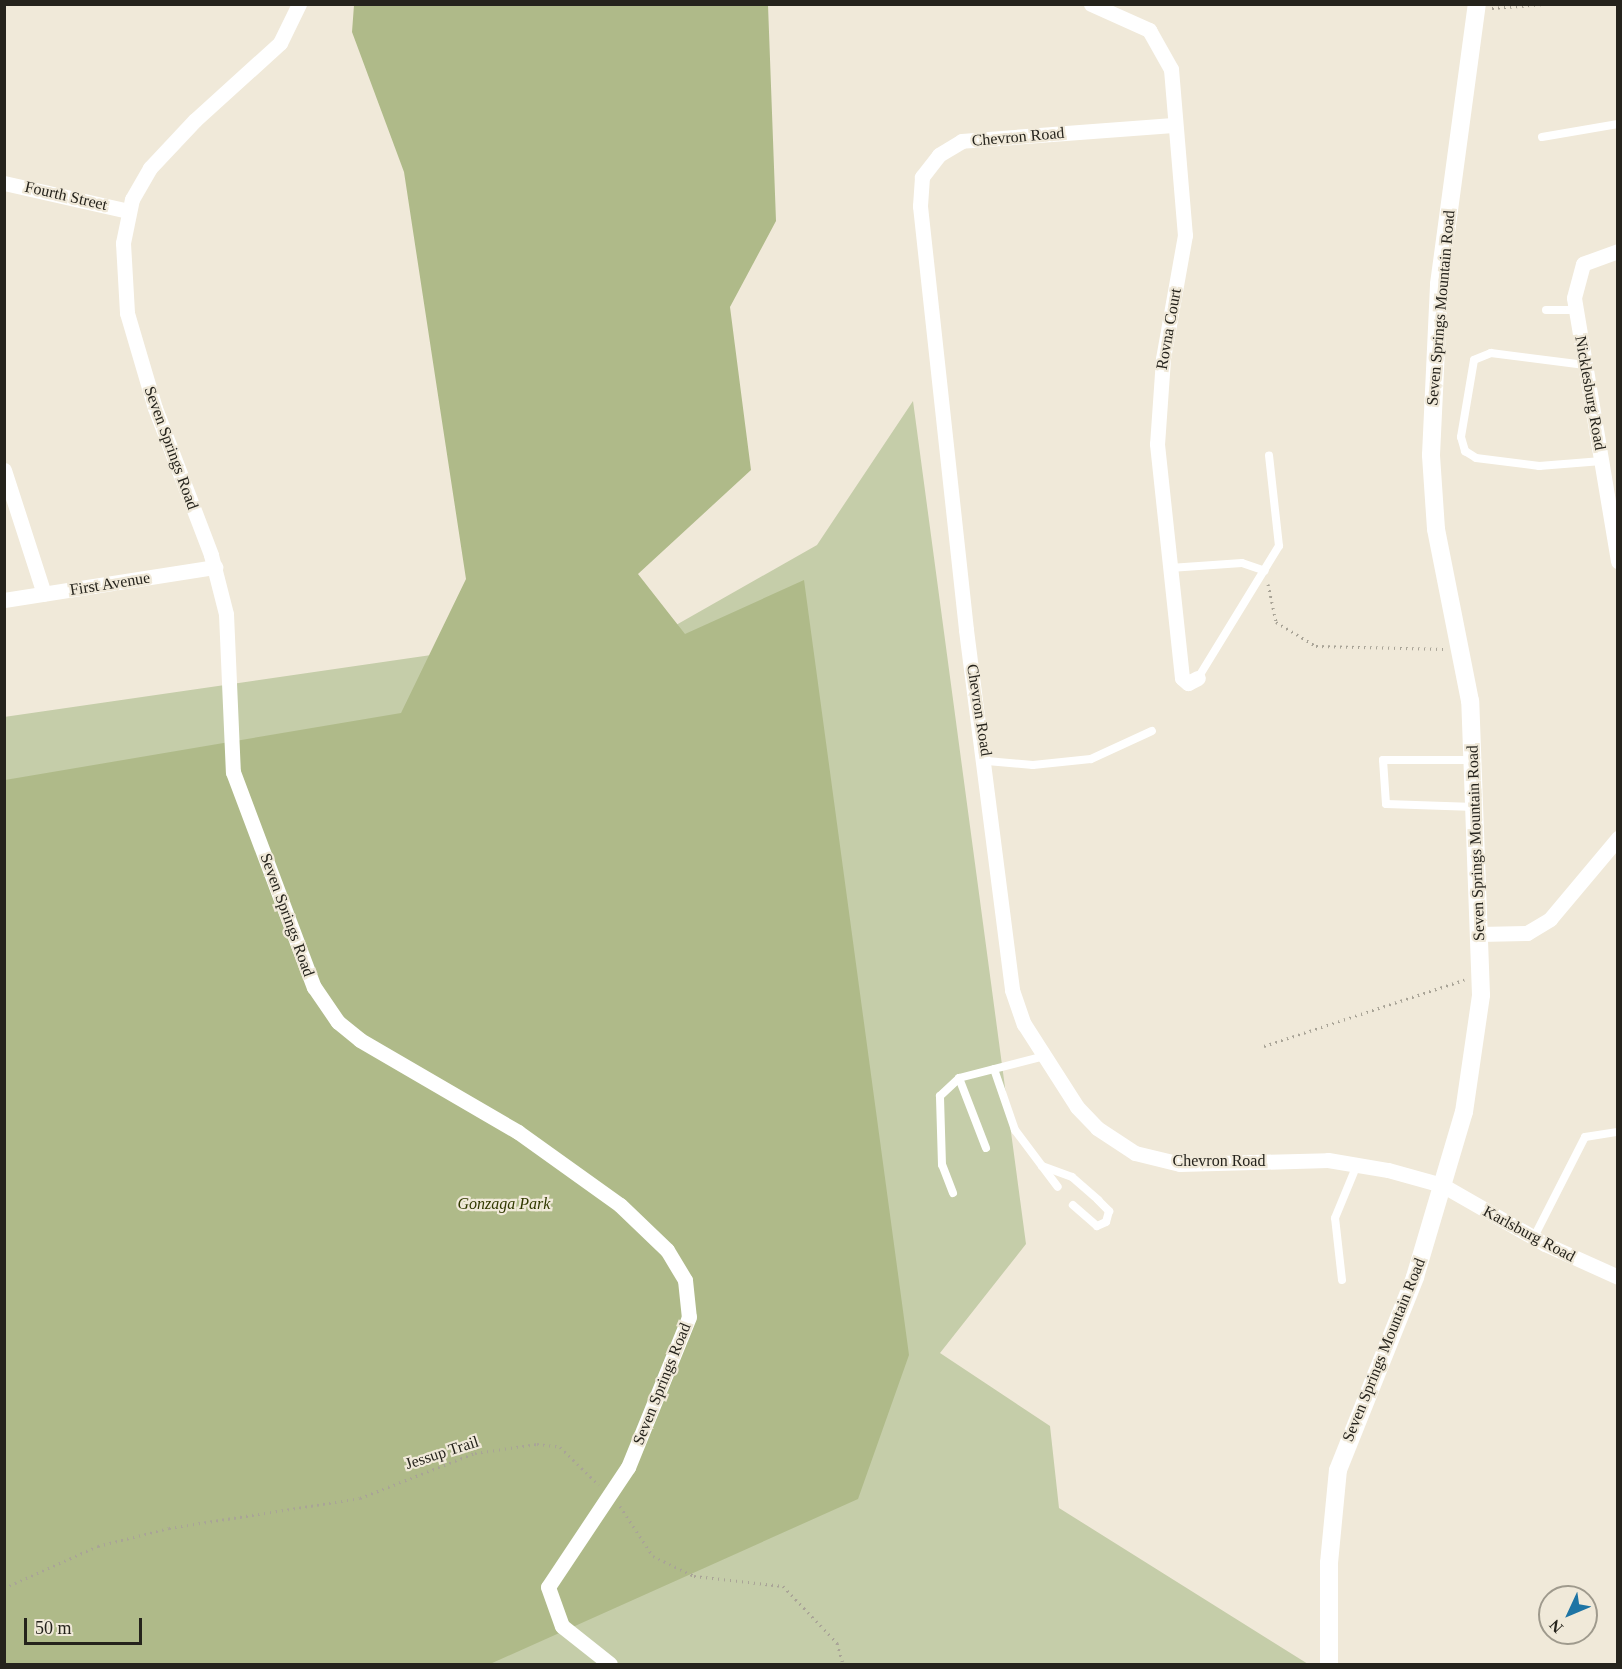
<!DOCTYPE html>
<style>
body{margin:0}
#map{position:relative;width:1622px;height:1669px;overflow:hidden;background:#f0e9d9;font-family:Georgia,serif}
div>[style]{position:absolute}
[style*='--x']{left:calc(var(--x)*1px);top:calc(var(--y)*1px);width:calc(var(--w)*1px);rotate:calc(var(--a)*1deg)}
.green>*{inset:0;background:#c5cda9}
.forest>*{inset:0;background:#afba89}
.path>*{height:3px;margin-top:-1.5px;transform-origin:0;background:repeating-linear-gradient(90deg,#a9a497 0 1.5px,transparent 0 6px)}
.service>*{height:8px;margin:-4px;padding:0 4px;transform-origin:4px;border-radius:4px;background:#fff}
.minor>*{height:15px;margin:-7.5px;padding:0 7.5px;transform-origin:7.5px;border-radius:7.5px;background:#fff}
.tertiary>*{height:18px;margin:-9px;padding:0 9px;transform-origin:9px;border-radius:9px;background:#fff}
span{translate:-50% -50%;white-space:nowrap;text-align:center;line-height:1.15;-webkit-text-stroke:4.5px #f0e9d9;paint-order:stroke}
.street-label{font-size:16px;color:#25231c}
.park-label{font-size:16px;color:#313900;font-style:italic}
.frame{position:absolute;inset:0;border:6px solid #25231c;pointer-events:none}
.north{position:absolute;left:1538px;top:1585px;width:60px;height:60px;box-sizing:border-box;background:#f0e9d9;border:2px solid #9f9a8d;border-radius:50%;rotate:226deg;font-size:16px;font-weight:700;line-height:24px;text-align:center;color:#25231c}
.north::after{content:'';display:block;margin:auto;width:21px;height:27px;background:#1e74a4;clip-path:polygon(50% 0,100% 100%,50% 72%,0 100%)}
.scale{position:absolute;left:24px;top:1618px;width:118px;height:27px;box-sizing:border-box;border:3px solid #25231c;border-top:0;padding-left:8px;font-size:18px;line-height:21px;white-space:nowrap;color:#25231c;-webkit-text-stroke:4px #f0e9d9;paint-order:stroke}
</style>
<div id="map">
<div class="green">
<i style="clip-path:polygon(913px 401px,1026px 1244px,940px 1353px,1050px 1426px,1059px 1508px,1308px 1664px,5px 1664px,4px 717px,445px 653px,465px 745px,817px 545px)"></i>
</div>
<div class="forest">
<i style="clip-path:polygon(354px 5px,768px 5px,776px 221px,730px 307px,751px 470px,638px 574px,685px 634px,804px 580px,909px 1355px,858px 1499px,490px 1664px,5px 1664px,5px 780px,401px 713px,466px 579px,404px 172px,352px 32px)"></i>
</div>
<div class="path">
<i style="--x:1492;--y:8;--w:52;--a:-4.4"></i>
<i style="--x:1268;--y:584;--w:39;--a:78"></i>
<i style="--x:1276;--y:622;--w:47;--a:31"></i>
<i style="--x:1316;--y:646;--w:127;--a:1.4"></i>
<i style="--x:1264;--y:1046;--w:211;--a:-18.3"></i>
<i style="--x:620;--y:1506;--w:60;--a:56.6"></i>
<i style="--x:653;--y:1556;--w:46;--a:26"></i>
<i style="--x:694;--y:1576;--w:90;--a:6.4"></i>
<i style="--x:783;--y:1586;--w:79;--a:46.5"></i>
<i style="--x:837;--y:1643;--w:22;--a:74"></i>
<i style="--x:4;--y:1588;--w:103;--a:-24.1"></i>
<i style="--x:98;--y:1546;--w:73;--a:-14.2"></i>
<i style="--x:169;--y:1528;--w:193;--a:-8.9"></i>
<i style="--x:360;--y:1498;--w:123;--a:-21.4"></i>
<i style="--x:475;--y:1453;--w:63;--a:-8.3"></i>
<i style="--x:537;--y:1444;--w:23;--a:7"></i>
<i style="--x:560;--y:1447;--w:54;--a:44.3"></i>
</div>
<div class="service">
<i style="--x:1542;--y:137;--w:77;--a:-9.7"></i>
<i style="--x:1546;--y:310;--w:30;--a:0"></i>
<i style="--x:1585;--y:365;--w:95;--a:-172.7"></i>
<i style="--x:1491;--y:353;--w:18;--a:158"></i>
<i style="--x:1474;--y:360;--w:78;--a:99.6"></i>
<i style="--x:1461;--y:437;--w:15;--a:74"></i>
<i style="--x:1465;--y:451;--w:13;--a:32"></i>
<i style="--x:1476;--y:458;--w:64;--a:7.2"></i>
<i style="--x:1539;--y:466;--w:63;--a:-4.5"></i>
<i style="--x:1170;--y:568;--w:72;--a:-4"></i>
<i style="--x:1242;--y:563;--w:24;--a:19"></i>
<i style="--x:1198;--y:678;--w:155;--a:-58.5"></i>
<i style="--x:1279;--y:546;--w:91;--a:-96.3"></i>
<i style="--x:1473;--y:760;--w:90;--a:180"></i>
<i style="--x:1383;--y:760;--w:44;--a:86.1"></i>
<i style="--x:1386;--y:804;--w:89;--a:1.9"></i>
<i style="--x:987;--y:761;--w:46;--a:5"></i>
<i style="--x:1033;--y:765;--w:58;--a:-5.9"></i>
<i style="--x:1091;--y:759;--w:67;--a:-24.7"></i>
<i style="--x:994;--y:1069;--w:65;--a:71"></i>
<i style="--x:1015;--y:1130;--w:45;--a:53.1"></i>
<i style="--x:1042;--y:1166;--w:32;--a:20"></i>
<i style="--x:1072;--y:1177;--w:35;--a:41"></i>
<i style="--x:1098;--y:1200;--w:16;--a:45"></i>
<i style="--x:1109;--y:1211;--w:11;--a:105"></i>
<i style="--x:1106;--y:1222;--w:10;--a:156"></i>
<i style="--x:1097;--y:1226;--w:32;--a:-139"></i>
<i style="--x:959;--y:1078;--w:75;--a:68.9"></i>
<i style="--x:1042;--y:1166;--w:26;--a:53"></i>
<i style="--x:953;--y:1193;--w:30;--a:-111"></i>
<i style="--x:942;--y:1165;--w:69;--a:-91.7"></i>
<i style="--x:940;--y:1096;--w:26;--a:-43"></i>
<i style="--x:959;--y:1078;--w:85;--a:-14.4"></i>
<i style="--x:1534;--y:1237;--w:112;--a:-63"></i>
<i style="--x:1585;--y:1137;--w:33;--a:-9"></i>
<i style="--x:1342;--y:1280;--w:62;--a:-96.4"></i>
<i style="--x:1335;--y:1218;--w:57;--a:-67.5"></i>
</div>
<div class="minor">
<i style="--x:299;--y:4;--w:43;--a:116"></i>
<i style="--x:280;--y:43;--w:115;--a:137.8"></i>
<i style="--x:195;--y:120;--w:66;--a:133.2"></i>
<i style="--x:150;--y:168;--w:36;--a:120"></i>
<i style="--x:132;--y:199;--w:45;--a:101.6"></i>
<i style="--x:123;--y:243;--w:70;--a:86.7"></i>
<i style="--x:127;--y:313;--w:99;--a:73.6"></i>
<i style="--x:155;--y:408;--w:157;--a:69.1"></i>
<i style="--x:211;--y:555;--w:61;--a:75.7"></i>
<i style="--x:226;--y:614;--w:158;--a:87.5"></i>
<i style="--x:233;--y:772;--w:230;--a:69.4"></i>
<i style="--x:314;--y:987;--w:42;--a:55.6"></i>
<i style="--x:338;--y:1022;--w:28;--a:39"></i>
<i style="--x:360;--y:1040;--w:183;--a:30.2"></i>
<i style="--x:518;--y:1132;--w:125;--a:35.6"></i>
<i style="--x:620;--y:1205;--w:65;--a:43.8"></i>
<i style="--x:667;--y:1250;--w:35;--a:59"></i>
<i style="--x:685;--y:1280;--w:37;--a:84"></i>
<i style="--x:689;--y:1317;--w:162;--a:112.1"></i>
<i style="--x:628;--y:1467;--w:144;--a:123.7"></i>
<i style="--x:548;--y:1587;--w:41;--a:70.3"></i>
<i style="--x:562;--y:1626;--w:61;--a:38.4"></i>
<i style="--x:1091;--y:4;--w:64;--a:24.1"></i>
<i style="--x:1149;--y:30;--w:45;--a:60.6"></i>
<i style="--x:1171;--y:69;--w:167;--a:85.2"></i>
<i style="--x:1185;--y:235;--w:126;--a:100.1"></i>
<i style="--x:1163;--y:359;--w:85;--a:94"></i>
<i style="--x:1157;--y:444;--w:235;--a:83.9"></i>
<i style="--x:1182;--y:678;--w:8;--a:40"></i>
<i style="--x:1188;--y:683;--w:11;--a:-27"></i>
<i style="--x:1173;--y:125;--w:212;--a:175.7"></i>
<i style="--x:962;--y:141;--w:27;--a:149"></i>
<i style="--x:939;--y:155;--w:28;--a:128"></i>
<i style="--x:922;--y:177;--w:29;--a:94"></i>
<i style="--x:920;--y:206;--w:426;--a:83.8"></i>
<i style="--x:966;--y:630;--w:363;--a:82.7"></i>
<i style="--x:1012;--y:990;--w:36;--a:71"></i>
<i style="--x:1024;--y:1024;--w:98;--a:57.4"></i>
<i style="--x:1077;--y:1107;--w:29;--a:46"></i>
<i style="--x:1097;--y:1128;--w:45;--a:33.3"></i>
<i style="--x:1135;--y:1153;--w:46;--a:13.7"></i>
<i style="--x:1180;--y:1164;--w:148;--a:-1.5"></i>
<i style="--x:1328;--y:1160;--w:61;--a:9.5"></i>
<i style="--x:1388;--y:1170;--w:56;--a:15.5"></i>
<i style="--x:1442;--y:1185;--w:119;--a:29.8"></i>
<i style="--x:1545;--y:1244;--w:80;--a:24.3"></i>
<i style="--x:4;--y:183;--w:127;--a:12.7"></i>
<i style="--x:1618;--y:251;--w:37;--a:160"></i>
<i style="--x:1583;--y:264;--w:35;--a:105"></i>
<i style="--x:1574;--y:298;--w:267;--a:80.5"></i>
<i style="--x:4;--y:470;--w:130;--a:72.1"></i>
<i style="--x:4;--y:600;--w:214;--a:-8.9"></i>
<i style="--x:1479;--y:934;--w:48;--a:-1.2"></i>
<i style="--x:1527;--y:933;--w:27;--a:-31"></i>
<i style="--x:1550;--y:919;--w:106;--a:-50"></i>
</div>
<div class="tertiary">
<i style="--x:1329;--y:1664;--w:101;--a:-90"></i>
<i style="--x:1329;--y:1563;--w:93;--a:-84.5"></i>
<i style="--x:1338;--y:1470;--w:208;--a:-68.2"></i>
<i style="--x:1415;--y:1277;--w:172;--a:-73.5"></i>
<i style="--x:1464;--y:1112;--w:118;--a:-81.7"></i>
<i style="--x:1481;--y:995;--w:294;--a:-92.1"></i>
<i style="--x:1470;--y:701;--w:175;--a:-101.2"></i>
<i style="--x:1436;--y:529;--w:74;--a:-93.9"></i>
<i style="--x:1431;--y:455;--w:171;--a:-87.3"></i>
<i style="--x:1439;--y:284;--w:283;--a:-82.3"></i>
</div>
<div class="street-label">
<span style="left:1018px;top:137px;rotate:-5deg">Chevron Road</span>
<span style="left:66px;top:196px;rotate:13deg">Fourth Street</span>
<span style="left:1441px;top:308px;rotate:-85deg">Seven Springs Mountain Road</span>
<span style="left:1169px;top:329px;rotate:-80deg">Rovna Court</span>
<span style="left:1590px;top:393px;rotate:80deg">Nicklesburg Road</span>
<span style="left:171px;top:448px;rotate:70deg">Seven Springs Road</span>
<span style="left:110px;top:584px;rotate:-9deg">First Avenue</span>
<span style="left:979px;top:710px;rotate:81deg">Chevron Road</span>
<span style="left:1476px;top:843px;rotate:-92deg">Seven Springs Mountain Road</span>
<span style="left:287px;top:915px;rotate:70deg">Seven Springs Road</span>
<span style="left:1219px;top:1161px">Chevron Road</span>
<span style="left:1529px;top:1234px;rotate:28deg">Karlsburg Road</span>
<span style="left:1384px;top:1350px;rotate:-68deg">Seven Springs Mountain Road</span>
<span style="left:662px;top:1384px;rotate:-68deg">Seven Springs Road</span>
<span style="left:442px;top:1453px;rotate:-18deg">Jessup Trail</span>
</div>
<div class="park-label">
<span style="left:504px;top:1204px">Gonzaga Park</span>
</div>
<div class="frame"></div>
<div class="north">N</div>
<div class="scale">50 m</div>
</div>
